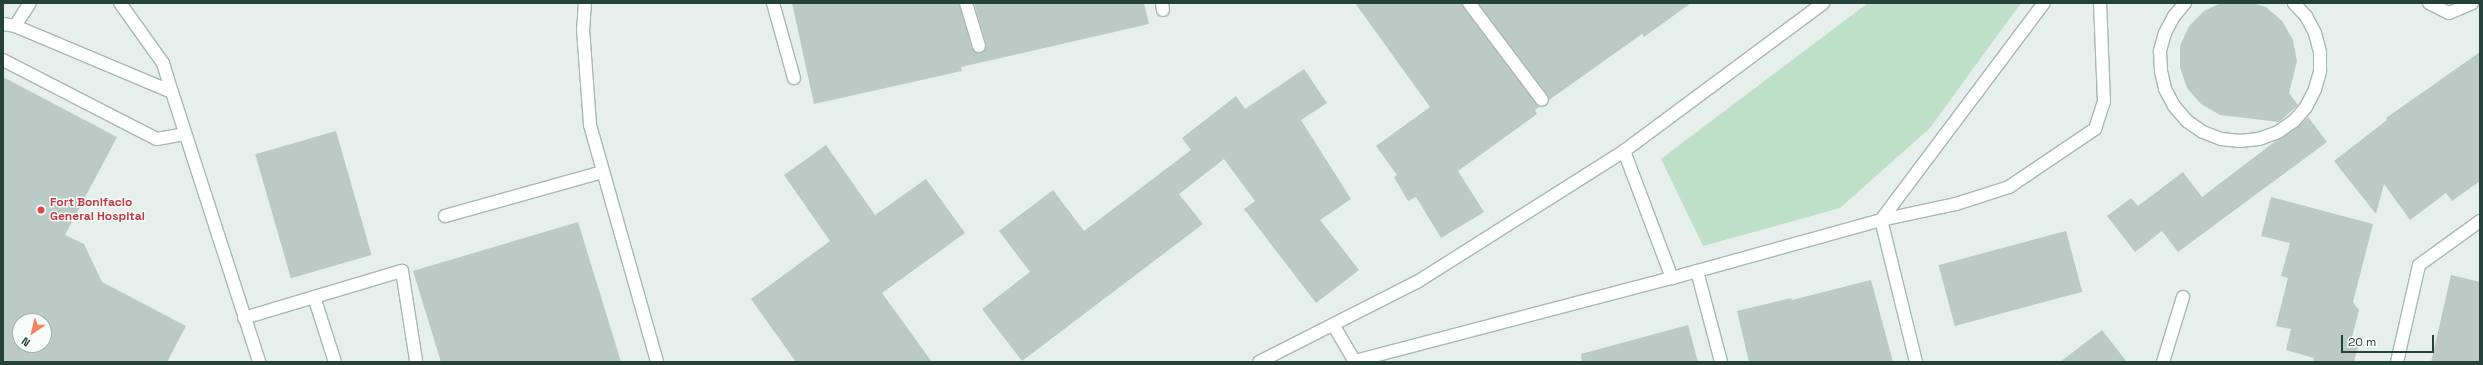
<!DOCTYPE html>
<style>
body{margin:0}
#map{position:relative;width:2483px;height:365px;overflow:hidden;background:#e6efeb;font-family:"Space Grotesk",sans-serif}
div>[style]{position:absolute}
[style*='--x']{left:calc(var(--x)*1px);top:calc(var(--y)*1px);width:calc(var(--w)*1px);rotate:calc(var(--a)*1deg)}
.green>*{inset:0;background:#bfe0c8}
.building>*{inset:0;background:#bbcac4;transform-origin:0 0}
.roads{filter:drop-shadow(1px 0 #a8b8b2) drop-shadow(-1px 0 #a8b8b2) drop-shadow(0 1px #a8b8b2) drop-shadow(0 -1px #a8b8b2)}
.service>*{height:12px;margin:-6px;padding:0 6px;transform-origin:6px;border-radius:6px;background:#fff}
.minor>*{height:12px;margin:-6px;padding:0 6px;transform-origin:6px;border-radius:6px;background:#fff}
.dots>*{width:11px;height:11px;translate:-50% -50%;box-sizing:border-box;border:2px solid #f7fbf9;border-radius:50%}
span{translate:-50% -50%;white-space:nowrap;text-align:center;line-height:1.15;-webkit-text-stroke:3px #f7fbf9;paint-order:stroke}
.health-label{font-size:12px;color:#be3a42;font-weight:700}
.left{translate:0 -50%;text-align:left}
.frame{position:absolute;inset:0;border:4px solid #24423a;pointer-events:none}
.north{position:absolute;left:12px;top:313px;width:40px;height:40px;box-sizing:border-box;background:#f7fbf9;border:1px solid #a3b1ad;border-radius:50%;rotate:215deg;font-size:11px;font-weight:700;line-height:16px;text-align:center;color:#24423a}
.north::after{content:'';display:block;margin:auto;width:14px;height:18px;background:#f4845f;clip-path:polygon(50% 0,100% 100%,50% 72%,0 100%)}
.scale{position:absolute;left:2341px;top:335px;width:93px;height:18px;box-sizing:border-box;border:2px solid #24423a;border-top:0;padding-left:5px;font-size:12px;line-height:14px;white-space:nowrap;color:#24423a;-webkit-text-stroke:3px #f7fbf9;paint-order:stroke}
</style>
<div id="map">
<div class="green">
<i style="clip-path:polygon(1868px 3px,2021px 3px,1930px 128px,1840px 208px,1703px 246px,1661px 159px)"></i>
</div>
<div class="building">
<i style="clip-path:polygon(792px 3px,959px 3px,972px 48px,978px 53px,984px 51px,986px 44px,974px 3px,1144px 3px,1149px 24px,961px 67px,962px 71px,814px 104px)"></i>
<i style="clip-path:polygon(1355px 3px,1462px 3px,1539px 107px,1535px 110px,1537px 114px,1458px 171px,1484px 212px,1441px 238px,1416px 197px,1408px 201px,1394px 177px,1397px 175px,1376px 146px,1430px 107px)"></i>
<i style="clip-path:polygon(1478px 3px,1691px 3px,1644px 37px,1642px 34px,1549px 100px)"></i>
<i style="clip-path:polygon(2221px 3px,2252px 3px,2266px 7px,2282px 21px,2293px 40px,2297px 61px,2289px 93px,2298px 105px,2279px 122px,2220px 115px,2201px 104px,2187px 88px,2180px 67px,2180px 46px,2189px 26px,2204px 11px)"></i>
<i style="clip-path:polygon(2480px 52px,2480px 181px,2452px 201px,2446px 193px,2410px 220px,2384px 184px,2376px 214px,2334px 161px,2387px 120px,2386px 118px)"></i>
<i style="clip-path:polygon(1304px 69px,1327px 103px,1301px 120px,1351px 199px,1320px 220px,1359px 270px,1316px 303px,1244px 209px,1255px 201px,1224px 159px,1179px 194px,1203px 224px,1022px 361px,982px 309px,1030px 272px,999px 231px,1053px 190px,1084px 231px,1191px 150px,1182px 138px,1236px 96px,1245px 109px)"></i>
<i style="clip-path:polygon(evenodd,3px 77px,117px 137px,65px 235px,84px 244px,102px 282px,186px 326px,167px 362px,3px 362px,3px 77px,20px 321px,44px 321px,44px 345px,20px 345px,20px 321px)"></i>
<i style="clip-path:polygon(2308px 117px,2327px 142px,2178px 252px,2162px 231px,2135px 252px,2107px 216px,2131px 198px,2138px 206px,2183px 172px,2202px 197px,2277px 140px,2298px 127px)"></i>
<i style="left:336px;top:131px;width:129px;height:84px;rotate:74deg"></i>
<i style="clip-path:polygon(826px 145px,875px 215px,926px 179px,965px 233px,882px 293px,932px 362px,796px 362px,751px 299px,830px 241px,784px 175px)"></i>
<i style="clip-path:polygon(2271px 197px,2373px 224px,2353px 302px,2359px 310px,2352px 337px,2360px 340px,2354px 362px,2313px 362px,2314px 358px,2286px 350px,2291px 329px,2276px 326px,2288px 278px,2281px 276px,2290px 243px,2261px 236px)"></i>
<i style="clip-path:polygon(578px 222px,621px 362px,441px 362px,413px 271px)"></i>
<i style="left:2066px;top:231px;width:63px;height:132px;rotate:75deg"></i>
<i style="clip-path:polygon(2451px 275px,2480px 282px,2480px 362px,2431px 362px)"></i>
<i style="clip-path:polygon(1871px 280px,1893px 362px,1749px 362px,1737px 311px,1791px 298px,1792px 300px)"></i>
<i style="clip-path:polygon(1688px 325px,1698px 362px,1582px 362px,1581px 354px)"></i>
<i style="clip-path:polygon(2102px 330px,2127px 362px,2060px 362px)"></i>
</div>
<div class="roads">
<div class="service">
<i style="--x:120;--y:3;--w:74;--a:54.4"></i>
<i style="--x:163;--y:63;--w:30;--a:73"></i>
<i style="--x:585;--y:3;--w:26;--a:94"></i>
<i style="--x:583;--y:29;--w:96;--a:85.8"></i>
<i style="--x:590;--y:125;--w:246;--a:74.2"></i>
<i style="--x:773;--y:3;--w:78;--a:74.4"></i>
<i style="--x:966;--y:3;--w:45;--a:73.2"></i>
<i style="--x:1162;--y:3;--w:7;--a:82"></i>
<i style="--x:2429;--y:3;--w:22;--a:27"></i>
<i style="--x:2449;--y:13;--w:25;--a:-23"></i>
<i style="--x:15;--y:26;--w:27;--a:-57"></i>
<i style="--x:445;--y:216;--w:164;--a:-15.6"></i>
<i style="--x:314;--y:297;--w:68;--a:72.1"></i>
<i style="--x:244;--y:318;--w:165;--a:-16.6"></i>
<i style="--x:402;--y:271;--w:90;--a:81.1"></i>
</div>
<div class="minor">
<i style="--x:1469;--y:3;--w:121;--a:53"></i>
<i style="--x:2185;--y:3;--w:17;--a:130"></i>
<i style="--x:2174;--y:16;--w:19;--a:118"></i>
<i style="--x:2165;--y:33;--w:19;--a:106"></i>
<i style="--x:2160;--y:51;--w:20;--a:87"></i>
<i style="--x:2161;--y:71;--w:18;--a:77"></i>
<i style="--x:2165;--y:89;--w:19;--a:62"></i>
<i style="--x:2174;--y:106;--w:20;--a:49"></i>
<i style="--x:2187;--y:121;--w:19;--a:35"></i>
<i style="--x:2203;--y:132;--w:19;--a:21"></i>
<i style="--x:2221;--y:139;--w:19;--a:6"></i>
<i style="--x:2240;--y:141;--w:19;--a:-6"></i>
<i style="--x:2259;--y:139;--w:20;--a:-20"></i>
<i style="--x:2278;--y:132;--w:19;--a:-35"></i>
<i style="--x:2294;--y:121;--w:18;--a:-49"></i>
<i style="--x:2306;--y:107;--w:20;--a:-63"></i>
<i style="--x:2315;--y:89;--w:19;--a:-74"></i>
<i style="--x:2320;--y:71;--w:19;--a:-90"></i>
<i style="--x:2320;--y:52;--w:20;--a:-105"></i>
<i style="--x:2315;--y:33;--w:19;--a:-118"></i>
<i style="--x:2306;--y:16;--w:18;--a:-133"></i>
<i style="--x:3;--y:24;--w:12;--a:9"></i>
<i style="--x:15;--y:26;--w:170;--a:22.8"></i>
<i style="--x:172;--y:92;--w:284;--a:72.1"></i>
<i style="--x:3;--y:60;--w:173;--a:27.2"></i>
<i style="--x:157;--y:139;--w:28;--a:-10"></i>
<i style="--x:1624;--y:151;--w:136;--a:69.3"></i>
<i style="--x:1697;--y:271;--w:94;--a:75.2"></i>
<i style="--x:1334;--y:326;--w:42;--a:59.7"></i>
<i style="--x:1355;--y:361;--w:328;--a:-14.7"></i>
<i style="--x:1672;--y:278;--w:217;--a:-15.5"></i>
<i style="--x:1881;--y:220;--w:77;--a:-12"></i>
<i style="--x:1956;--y:204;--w:56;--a:-17.8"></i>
<i style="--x:2009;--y:187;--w:104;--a:-34"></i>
<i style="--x:2095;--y:129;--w:28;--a:-72"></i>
<i style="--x:2104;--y:102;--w:99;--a:-92.3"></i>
<i style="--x:1259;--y:362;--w:177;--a:-26.9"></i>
<i style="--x:1417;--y:282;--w:245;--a:-32.3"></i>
<i style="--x:1624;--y:151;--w:248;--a:-36.6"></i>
<i style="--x:1916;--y:362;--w:146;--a:-103.8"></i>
<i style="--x:1881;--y:220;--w:271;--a:-53.1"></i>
<i style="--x:2163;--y:362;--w:68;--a:-72.9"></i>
<i style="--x:2397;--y:362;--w:99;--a:-77.2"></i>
<i style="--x:2419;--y:265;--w:75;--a:-35.8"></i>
</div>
</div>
<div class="dots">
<i style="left:41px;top:210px;background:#e0444e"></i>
</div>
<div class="health-label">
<span class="left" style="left:50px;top:210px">Fort Bonifacio<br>General Hospital</span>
</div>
<div class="frame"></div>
<div class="north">N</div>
<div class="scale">20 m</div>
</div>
